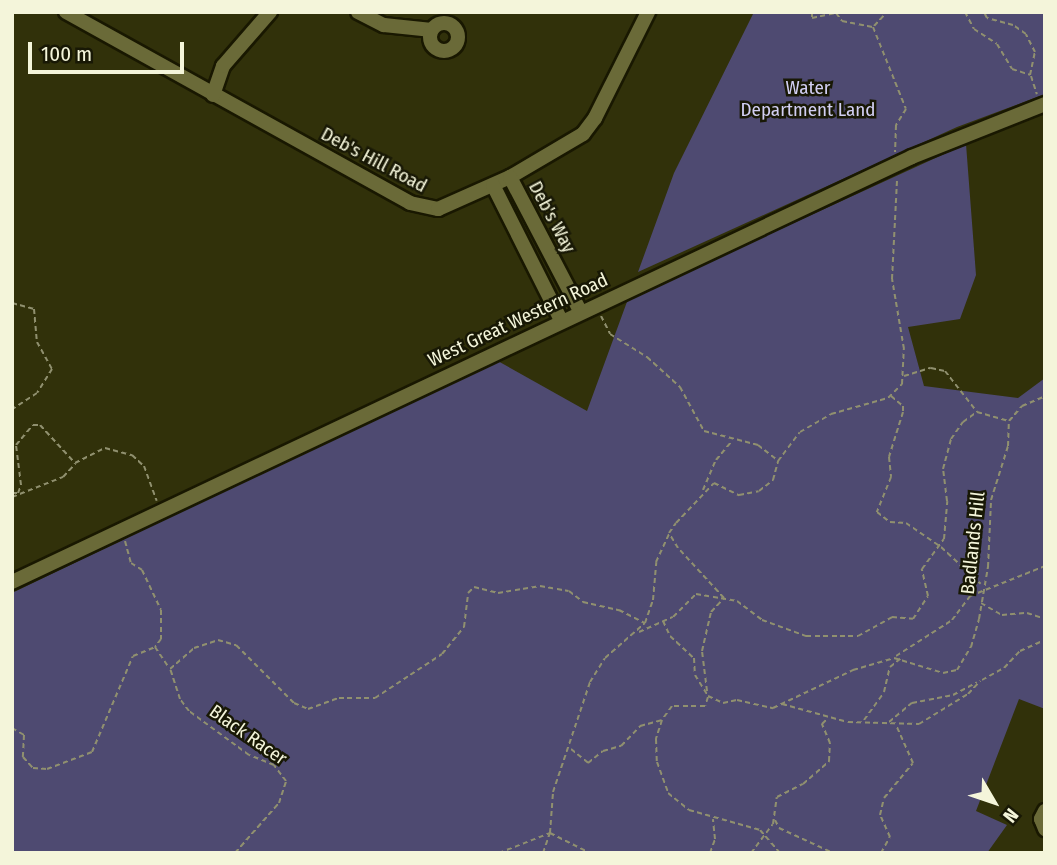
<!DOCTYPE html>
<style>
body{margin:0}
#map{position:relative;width:1057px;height:865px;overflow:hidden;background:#31310a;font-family:"Fira Sans Condensed",sans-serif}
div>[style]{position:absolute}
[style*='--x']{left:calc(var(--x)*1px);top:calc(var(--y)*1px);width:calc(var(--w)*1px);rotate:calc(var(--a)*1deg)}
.green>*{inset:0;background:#4e4a71}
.path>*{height:2px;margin-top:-1px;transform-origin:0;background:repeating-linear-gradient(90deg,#90906f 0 5px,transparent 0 8.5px)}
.roads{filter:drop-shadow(2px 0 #191801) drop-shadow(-2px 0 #191801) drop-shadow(0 2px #191801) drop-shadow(0 -2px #191801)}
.minor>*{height:14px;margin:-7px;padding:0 7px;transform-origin:7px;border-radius:7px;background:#6a6a38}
.minor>.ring{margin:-7px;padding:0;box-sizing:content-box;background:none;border:14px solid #6a6a38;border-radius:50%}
span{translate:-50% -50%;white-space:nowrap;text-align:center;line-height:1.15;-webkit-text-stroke:5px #181805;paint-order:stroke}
.park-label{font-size:19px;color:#d2cff3}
.street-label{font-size:19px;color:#f4f5da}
.frame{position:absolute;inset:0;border:14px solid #f4f5da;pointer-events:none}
.north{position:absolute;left:959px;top:767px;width:70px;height:70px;-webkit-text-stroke:5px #181805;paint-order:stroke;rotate:129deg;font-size:19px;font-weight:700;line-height:28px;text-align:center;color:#f4f5da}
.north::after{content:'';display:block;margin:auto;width:24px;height:32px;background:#f4f5da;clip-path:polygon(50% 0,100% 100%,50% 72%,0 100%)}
.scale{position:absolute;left:28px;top:42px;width:156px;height:32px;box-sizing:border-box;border:4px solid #f4f5da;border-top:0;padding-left:9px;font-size:21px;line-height:24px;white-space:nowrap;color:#f4f5da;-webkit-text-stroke:5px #181805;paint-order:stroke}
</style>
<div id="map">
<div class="green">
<i style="clip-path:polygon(754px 12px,1045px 12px,1045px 94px,957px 127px,638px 272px,674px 173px)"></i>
<i style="clip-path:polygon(966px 144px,976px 275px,960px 319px,908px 327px,924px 386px,1018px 398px,1045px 378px,1045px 709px,1019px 699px,976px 811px,1007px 825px,987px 853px,12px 853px,12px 593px,496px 360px,587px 411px,628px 299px)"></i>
</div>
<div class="path">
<i style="--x:812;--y:12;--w:6;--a:90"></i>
<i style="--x:812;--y:18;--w:25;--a:-12"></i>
<i style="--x:836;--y:13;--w:10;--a:53"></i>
<i style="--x:842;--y:21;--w:31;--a:11"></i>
<i style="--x:965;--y:12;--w:19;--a:62"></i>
<i style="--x:974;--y:29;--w:27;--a:33"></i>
<i style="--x:997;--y:44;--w:29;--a:59"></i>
<i style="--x:1012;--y:69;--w:19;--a:18"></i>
<i style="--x:1030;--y:75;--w:24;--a:-78"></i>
<i style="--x:1035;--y:52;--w:20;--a:-117"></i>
<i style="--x:1026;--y:34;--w:16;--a:-145"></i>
<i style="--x:1013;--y:25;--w:27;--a:-165"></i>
<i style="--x:987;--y:18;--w:7;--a:-117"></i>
<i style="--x:874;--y:26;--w:19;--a:-47"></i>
<i style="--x:873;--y:27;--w:88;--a:68.1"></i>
<i style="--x:906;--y:109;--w:19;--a:122"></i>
<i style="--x:896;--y:125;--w:27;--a:92"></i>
<i style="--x:1031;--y:76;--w:19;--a:72"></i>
<i style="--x:12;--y:303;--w:23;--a:15"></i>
<i style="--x:34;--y:309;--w:33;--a:85"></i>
<i style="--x:37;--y:342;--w:31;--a:61"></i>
<i style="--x:52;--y:369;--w:28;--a:122"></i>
<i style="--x:37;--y:393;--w:30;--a:147"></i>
<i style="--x:601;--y:316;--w:20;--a:63"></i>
<i style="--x:610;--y:334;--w:44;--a:31.9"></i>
<i style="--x:647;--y:357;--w:45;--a:42.3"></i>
<i style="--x:680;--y:387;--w:50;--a:61.4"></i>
<i style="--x:704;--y:431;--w:56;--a:14.5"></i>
<i style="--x:758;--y:445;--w:24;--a:38"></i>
<i style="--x:904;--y:376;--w:28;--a:-17"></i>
<i style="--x:931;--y:368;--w:14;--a:12"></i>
<i style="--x:945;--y:371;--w:52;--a:52"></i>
<i style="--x:891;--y:396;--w:16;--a:40"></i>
<i style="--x:903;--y:406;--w:6;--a:90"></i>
<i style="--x:903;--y:412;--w:47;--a:107.3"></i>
<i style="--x:889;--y:457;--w:20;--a:84"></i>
<i style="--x:891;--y:477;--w:38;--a:112"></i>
<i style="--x:877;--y:512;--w:16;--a:38"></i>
<i style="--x:890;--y:522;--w:16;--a:4"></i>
<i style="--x:906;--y:523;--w:42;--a:34.4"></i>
<i style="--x:941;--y:547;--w:54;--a:42.8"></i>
<i style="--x:703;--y:490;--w:33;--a:-67"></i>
<i style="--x:716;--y:460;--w:23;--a:-50"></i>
<i style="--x:12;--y:493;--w:6;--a:0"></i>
<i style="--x:18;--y:493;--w:9;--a:-69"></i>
<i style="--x:21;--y:485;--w:40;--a:-97.1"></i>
<i style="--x:16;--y:445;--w:26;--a:-50"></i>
<i style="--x:33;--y:425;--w:7;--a:0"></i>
<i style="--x:40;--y:425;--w:52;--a:47.4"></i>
<i style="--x:75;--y:463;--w:34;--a:-27"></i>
<i style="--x:105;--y:448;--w:28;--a:15"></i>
<i style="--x:132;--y:455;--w:16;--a:43"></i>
<i style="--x:144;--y:466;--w:37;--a:70"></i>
<i style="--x:12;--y:497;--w:55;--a:-21.4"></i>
<i style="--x:63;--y:477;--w:18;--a:-47"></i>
<i style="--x:125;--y:541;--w:23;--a:75"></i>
<i style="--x:131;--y:563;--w:13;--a:32"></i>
<i style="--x:142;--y:570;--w:44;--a:64.6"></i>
<i style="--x:161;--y:610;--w:29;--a:90"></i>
<i style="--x:161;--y:639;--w:10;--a:127"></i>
<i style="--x:155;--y:647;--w:25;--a:56"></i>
<i style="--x:724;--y:598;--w:68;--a:-132.6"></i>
<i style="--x:678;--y:548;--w:17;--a:-121"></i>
<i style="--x:669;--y:533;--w:12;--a:-55"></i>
<i style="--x:676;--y:523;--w:55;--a:-46.5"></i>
<i style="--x:714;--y:483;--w:28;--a:26"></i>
<i style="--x:739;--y:495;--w:20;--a:-11"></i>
<i style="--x:759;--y:491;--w:18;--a:-38"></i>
<i style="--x:773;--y:480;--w:20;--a:-75"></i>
<i style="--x:778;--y:461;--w:36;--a:-53"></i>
<i style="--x:800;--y:432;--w:36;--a:-30"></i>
<i style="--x:831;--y:414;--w:59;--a:-15.7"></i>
<i style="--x:888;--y:398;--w:20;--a:-45"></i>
<i style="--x:902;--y:384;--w:35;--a:-87"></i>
<i style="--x:904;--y:349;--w:71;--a:-99.7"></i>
<i style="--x:892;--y:279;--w:100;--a:-87.1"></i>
<i style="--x:981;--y:603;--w:24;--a:30"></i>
<i style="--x:1002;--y:615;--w:25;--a:-5"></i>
<i style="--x:1027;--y:613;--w:19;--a:18"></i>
<i style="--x:663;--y:621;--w:17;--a:65"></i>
<i style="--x:670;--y:636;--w:33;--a:43"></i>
<i style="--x:694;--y:658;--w:17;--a:87"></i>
<i style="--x:695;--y:675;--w:25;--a:58"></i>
<i style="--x:708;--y:696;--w:17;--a:25"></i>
<i style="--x:723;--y:703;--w:14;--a:-12"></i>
<i style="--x:737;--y:700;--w:37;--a:13"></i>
<i style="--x:773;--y:708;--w:89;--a:-25.4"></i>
<i style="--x:853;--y:670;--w:43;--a:-16.3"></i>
<i style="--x:894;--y:658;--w:51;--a:17"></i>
<i style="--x:943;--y:673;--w:14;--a:-12"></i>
<i style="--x:957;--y:670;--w:27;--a:-59"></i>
<i style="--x:971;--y:647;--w:29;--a:-74"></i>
<i style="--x:979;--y:619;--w:53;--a:-80.2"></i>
<i style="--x:988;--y:567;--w:67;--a:-87.4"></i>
<i style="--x:991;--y:500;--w:57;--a:-72.5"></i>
<i style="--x:1008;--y:446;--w:25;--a:-88"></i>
<i style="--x:1009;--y:421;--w:20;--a:-49"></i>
<i style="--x:1022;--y:406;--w:25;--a:-23"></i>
<i style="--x:639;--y:632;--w:37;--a:-24"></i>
<i style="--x:673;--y:617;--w:33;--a:-45"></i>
<i style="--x:696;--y:594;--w:42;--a:9.7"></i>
<i style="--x:737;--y:601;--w:31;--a:37"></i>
<i style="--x:762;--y:620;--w:47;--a:20"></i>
<i style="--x:806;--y:636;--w:52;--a:0"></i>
<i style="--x:858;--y:636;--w:39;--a:-29"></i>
<i style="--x:892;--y:617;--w:21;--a:5"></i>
<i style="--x:913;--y:619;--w:27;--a:-57"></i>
<i style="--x:928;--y:596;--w:28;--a:-103"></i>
<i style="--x:922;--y:569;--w:37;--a:-54"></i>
<i style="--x:944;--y:539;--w:38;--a:-85"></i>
<i style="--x:947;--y:501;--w:32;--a:-97"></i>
<i style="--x:943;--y:469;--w:31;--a:-75"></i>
<i style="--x:951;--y:439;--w:21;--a:-55"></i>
<i style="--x:963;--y:422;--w:17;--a:-36"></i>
<i style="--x:977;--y:412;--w:32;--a:16"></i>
<i style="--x:896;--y:656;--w:67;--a:-32.7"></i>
<i style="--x:952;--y:620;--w:30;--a:-53"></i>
<i style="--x:970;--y:596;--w:81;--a:-21.8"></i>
<i style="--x:982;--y:680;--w:25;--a:-29"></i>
<i style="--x:1004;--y:668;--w:23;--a:-47"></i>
<i style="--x:1020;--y:651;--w:27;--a:-24"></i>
<i style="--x:707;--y:691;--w:40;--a:-97.1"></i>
<i style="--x:702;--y:651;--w:40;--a:-77"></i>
<i style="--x:711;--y:612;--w:18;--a:-47"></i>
<i style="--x:708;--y:697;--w:9;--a:108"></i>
<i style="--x:705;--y:706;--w:33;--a:180"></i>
<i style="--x:672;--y:706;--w:17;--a:126"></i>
<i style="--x:662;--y:720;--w:20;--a:108"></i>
<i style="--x:656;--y:739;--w:23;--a:88"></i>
<i style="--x:657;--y:762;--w:33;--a:70"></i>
<i style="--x:668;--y:793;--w:27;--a:39"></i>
<i style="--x:689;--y:810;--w:74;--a:15.7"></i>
<i style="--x:760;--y:830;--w:30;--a:49"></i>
<i style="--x:782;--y:704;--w:68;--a:15.3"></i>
<i style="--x:848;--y:722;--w:71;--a:1.6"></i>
<i style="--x:919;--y:724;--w:57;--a:-31.5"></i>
<i style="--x:968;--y:694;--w:18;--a:-47"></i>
<i style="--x:864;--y:720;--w:34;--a:-54"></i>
<i style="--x:884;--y:692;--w:26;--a:-77"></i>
<i style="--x:890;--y:667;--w:14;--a:-39"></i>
<i style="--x:889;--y:722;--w:30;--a:-40"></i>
<i style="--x:912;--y:703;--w:42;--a:-11"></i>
<i style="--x:953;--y:695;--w:27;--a:-28"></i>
<i style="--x:12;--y:728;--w:14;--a:30"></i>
<i style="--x:24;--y:735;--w:22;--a:93"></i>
<i style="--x:23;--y:757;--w:15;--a:48"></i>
<i style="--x:33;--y:768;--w:14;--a:4"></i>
<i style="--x:47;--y:769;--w:48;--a:-20.7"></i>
<i style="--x:92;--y:752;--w:104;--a:-66.9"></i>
<i style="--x:133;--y:656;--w:24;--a:-22"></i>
<i style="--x:571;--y:749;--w:22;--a:39"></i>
<i style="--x:588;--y:763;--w:19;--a:-39"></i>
<i style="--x:603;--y:751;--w:19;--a:-16"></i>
<i style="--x:621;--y:746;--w:28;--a:-46"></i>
<i style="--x:640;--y:726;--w:23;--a:-15"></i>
<i style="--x:775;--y:820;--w:9;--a:63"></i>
<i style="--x:779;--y:828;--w:60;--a:24.8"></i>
<i style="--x:235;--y:853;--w:67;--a:-48.7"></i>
<i style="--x:279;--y:803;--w:23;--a:-72"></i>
<i style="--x:286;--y:781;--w:20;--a:-127"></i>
<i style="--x:274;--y:765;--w:27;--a:-158"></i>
<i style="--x:249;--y:755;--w:74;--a:-143.7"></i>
<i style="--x:189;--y:711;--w:15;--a:-127"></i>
<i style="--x:180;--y:699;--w:32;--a:-108"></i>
<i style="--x:170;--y:669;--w:32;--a:-41"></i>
<i style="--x:194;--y:648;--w:25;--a:-18"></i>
<i style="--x:218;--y:640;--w:19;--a:16"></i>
<i style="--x:236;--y:645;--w:82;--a:45"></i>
<i style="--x:294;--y:703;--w:15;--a:23"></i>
<i style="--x:308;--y:709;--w:33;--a:-20"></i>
<i style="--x:339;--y:698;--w:36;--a:0"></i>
<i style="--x:375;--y:698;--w:80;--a:-33.3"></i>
<i style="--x:442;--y:654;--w:35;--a:-51"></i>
<i style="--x:464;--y:627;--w:34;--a:-83"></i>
<i style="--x:468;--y:593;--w:8;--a:-45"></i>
<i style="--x:474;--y:587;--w:25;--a:14"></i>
<i style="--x:498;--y:593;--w:43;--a:-9.5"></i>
<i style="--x:540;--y:586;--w:29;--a:10"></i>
<i style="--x:569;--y:591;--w:18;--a:38"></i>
<i style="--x:583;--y:602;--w:37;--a:13"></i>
<i style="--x:619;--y:610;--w:29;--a:27"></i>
<i style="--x:499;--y:853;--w:55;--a:-21.4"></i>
<i style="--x:550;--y:833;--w:45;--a:26.6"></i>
<i style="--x:543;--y:853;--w:21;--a:-71"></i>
<i style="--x:550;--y:833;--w:41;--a:-85.8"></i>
<i style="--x:553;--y:792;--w:116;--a:-71.4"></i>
<i style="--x:590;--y:682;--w:28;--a:-58"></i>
<i style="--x:605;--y:658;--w:53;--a:-41.2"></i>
<i style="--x:645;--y:623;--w:24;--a:-71"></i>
<i style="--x:653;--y:600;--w:38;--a:-85"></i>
<i style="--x:656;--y:562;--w:31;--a:-65"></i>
<i style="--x:710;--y:853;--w:15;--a:-70"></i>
<i style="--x:715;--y:839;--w:20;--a:-96"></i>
<i style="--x:751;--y:853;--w:36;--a:-53"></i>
<i style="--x:773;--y:824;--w:27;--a:-82"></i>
<i style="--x:777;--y:797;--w:29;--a:-27"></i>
<i style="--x:803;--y:784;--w:35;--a:-41"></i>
<i style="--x:829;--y:761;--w:18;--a:-87"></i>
<i style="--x:830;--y:743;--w:21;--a:-113"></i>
<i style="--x:822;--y:724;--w:8;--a:-45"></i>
<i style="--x:881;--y:853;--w:18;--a:-61"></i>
<i style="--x:890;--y:837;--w:24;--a:-114"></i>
<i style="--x:880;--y:815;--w:17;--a:-77"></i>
<i style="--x:884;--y:798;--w:45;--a:-50.4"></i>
<i style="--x:913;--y:763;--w:42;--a:-114.1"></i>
</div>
<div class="roads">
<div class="minor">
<i style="--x:66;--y:12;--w:393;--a:29"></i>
<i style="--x:410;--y:203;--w:29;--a:12"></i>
<i style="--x:438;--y:209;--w:79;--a:-24"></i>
<i style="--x:510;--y:177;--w:85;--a:-30.5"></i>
<i style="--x:583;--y:134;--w:20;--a:-53"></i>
<i style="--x:595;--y:118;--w:119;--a:-63.4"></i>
<i style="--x:358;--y:12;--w:29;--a:27"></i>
<i style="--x:384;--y:25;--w:48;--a:5.9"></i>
<i class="ring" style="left:430px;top:23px;width:14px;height:14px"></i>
<i style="--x:213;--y:95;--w:31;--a:-71"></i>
<i style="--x:223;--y:66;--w:72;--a:-49"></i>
<i style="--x:510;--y:177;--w:151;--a:62.4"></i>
<i style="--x:493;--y:185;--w:151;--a:63.3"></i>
<i style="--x:12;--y:582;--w:995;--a:-25.28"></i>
<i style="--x:912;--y:157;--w:143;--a:-21.7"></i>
<i style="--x:1045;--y:811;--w:9;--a:117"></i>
<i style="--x:1041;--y:819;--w:11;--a:68"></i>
</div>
</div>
<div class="park-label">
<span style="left:808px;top:99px">Water<br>Department Land</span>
</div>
<div class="street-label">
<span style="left:374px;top:160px;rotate:28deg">Deb's Hill Road</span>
<span style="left:552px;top:217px;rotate:62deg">Deb's Way</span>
<span style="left:518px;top:320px;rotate:-25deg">West Great Western Road</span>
<span style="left:973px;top:543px;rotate:-84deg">Badlands Hill</span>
<span style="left:248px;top:735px;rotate:35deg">Black Racer</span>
</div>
<div class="frame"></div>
<div class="north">N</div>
<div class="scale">100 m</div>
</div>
